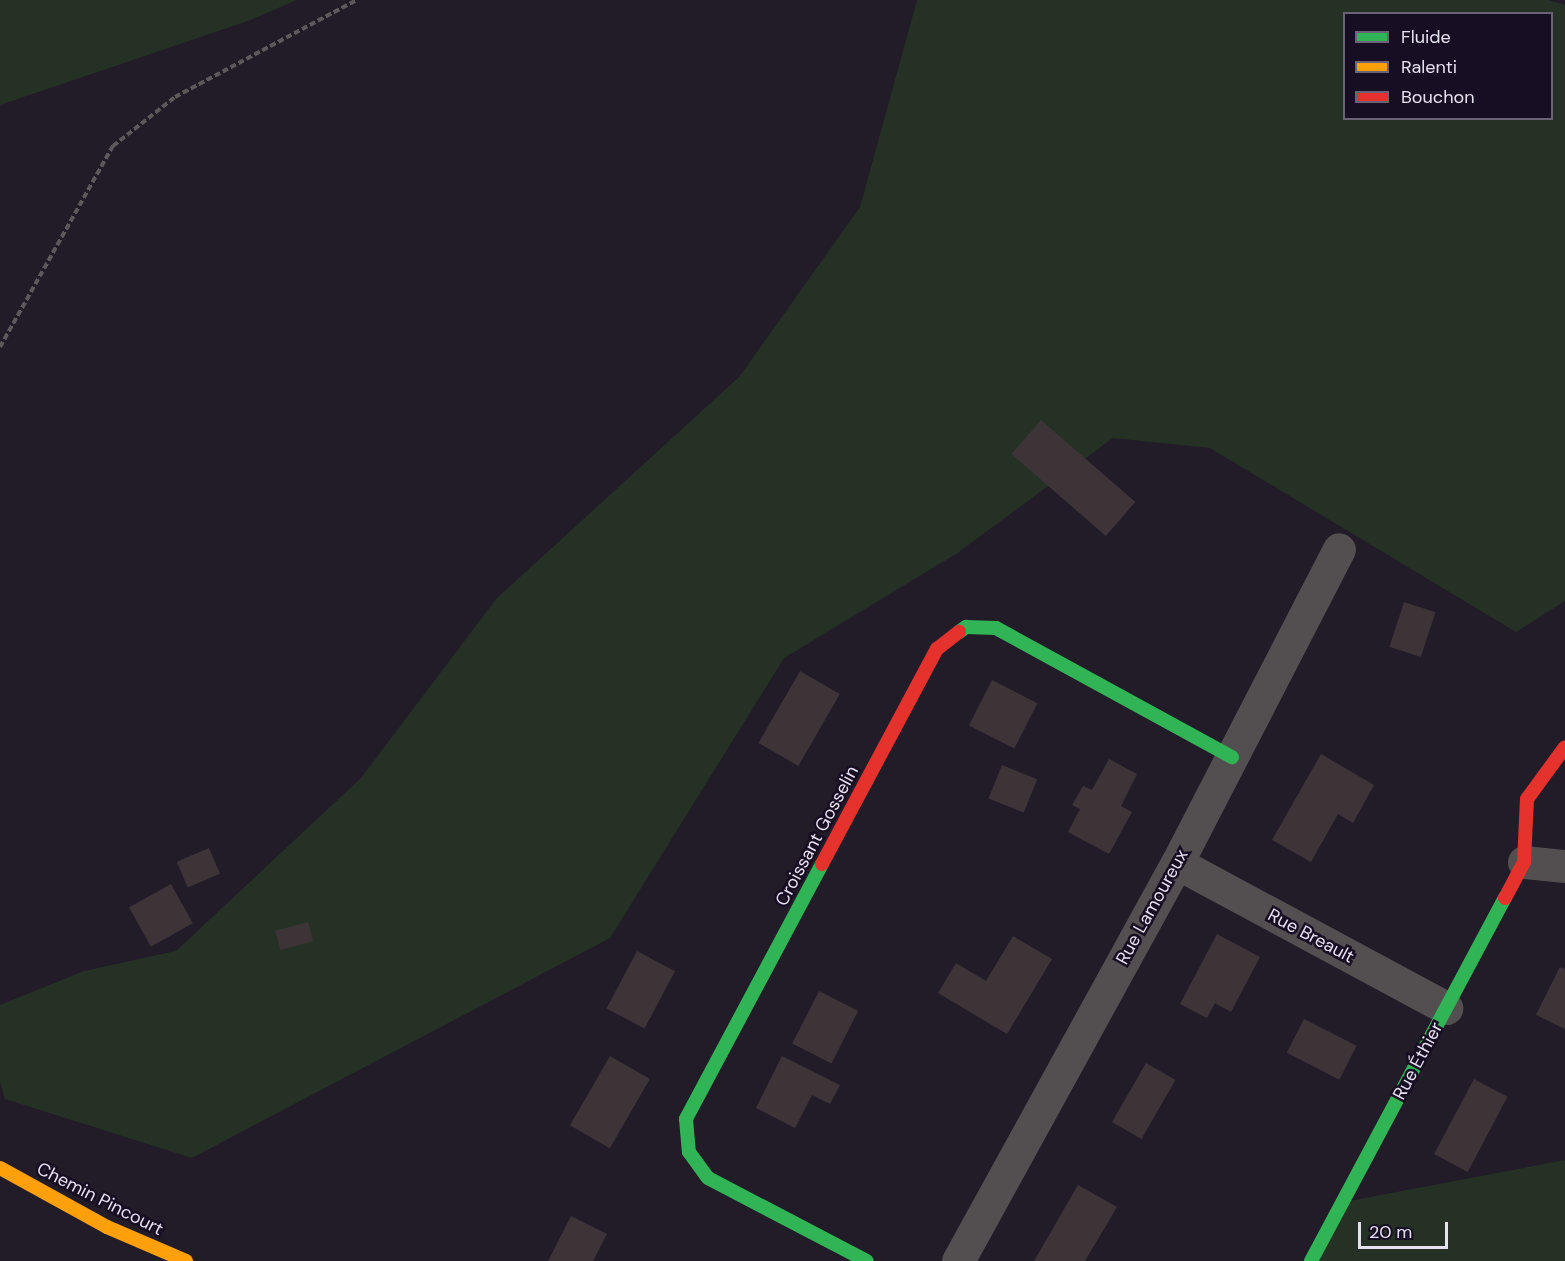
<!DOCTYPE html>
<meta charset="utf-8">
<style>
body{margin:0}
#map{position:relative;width:1565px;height:1261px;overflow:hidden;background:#211c28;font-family:"DM Sans",sans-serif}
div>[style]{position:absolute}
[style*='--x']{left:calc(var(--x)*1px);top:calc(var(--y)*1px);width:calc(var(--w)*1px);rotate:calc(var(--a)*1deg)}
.green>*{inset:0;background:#243124}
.building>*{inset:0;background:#3d3438;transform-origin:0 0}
.path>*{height:4px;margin-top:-2px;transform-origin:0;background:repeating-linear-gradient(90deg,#5c585c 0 6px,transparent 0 9px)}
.street>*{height:33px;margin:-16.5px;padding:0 16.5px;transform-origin:16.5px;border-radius:16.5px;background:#534e4f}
.fast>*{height:14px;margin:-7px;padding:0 7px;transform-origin:7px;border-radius:7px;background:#30b455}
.slow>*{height:14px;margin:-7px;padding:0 7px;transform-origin:7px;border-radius:7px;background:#ff9f0a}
.jam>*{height:14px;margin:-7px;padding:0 7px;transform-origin:7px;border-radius:7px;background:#e5322d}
span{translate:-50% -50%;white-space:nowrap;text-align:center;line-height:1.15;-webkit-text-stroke:5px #170e23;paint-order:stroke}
.street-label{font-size:18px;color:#e6e1f0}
.legend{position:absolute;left:1343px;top:12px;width:210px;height:108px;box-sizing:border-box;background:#170e23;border:2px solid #6a6275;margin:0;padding:8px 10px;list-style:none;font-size:18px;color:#e6e1f0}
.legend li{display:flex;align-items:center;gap:12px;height:30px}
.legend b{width:30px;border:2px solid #6a6275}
.scale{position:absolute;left:1358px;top:1222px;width:90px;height:27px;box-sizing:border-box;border:3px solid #e6e1f0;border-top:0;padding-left:8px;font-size:18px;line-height:21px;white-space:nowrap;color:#e6e1f0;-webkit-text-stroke:4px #170e23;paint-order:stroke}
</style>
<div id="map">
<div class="green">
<i style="clip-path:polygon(0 0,297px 0,248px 21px,0 105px)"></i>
<i style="clip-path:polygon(evenodd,917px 0,1548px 0,1565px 5px,1565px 601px,1516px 632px,1210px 448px,1113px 438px,956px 554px,784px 658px,610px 938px,192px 1158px,5px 1099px,0 1082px,0 1005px,84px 971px,176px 951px,361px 778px,496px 599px,739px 377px,860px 207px,917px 0,1344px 14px,1552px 14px,1552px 118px,1344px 118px,1344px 14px)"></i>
<i style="clip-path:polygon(1565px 1160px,1565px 1261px,1316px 1261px,1349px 1201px)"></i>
</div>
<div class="building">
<i style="left:1041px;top:420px;width:125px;height:45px;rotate:41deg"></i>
<i style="left:1404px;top:602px;width:33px;height:47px;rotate:18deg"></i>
<i style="left:800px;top:671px;width:46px;height:83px;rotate:30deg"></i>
<i style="left:992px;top:680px;width:51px;height:51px;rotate:27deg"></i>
<i style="clip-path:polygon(1321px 754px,1374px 785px,1353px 823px,1338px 814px,1311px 862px,1272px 840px)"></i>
<i style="clip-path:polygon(1109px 759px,1137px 774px,1121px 806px,1132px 812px,1109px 854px,1068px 832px,1080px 809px,1072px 805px,1083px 786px,1092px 790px)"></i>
<i style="left:1002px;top:765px;width:38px;height:36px;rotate:22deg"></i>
<i style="left:209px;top:848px;width:28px;height:35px;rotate:67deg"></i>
<i style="left:171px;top:884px;width:45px;height:48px;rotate:61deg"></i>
<i style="left:308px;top:922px;width:20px;height:34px;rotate:75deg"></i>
<i style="clip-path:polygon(1217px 934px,1260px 957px,1231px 1012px,1215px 1003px,1207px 1018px,1180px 1004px)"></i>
<i style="clip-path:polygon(1013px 936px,1052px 959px,1007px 1034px,938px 993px,956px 963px,986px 981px)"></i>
<i style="left:637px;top:951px;width:43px;height:65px;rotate:28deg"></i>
<i style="clip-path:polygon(1560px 967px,1565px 969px,1565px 1029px,1536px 1015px)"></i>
<i style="left:819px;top:991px;width:44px;height:59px;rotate:27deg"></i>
<i style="left:1304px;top:1019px;width:59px;height:38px;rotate:27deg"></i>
<i style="left:610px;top:1056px;width:46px;height:80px;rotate:30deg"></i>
<i style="clip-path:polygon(782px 1056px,840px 1085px,830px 1104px,812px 1095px,795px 1128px,756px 1108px)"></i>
<i style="left:1146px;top:1063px;width:34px;height:68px;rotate:30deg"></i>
<i style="left:1474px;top:1079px;width:38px;height:85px;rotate:28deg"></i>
<i style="clip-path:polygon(1078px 1185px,1117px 1207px,1085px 1261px,1034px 1261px)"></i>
<i style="clip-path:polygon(571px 1216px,607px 1234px,593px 1261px,548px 1261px)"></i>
</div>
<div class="path">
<i style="--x:0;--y:347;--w:231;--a:-60.7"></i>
<i style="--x:113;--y:146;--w:79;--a:-38.3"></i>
<i style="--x:175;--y:97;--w:206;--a:-28.1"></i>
</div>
<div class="street">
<i style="--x:1524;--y:862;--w:41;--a:5.6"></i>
<i style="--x:1177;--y:863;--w:306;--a:28.3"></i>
<i style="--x:958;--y:1261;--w:454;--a:-61.2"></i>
<i style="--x:1177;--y:863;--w:353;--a:-62.7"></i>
</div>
<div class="fast">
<i style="--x:959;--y:632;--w:9;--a:-36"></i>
<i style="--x:966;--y:627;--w:30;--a:2"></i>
<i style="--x:996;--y:628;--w:269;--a:28.7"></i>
<i style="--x:822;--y:864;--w:289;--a:118.1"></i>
<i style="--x:686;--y:1119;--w:33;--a:85"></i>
<i style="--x:689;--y:1152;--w:32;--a:54"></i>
<i style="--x:708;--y:1178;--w:179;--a:27.6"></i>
<i style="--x:1311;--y:1261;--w:412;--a:-61.9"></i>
</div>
<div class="slow">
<i style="--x:0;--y:1168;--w:122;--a:28.9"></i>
<i style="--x:107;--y:1227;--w:86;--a:23.3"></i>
</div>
<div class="jam">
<i style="--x:822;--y:864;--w:244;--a:-61.9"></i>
<i style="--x:937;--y:649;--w:28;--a:-38"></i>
<i style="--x:1505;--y:898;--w:41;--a:-62.2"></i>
<i style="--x:1524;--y:862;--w:63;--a:-87.3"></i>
<i style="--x:1527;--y:799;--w:64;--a:-53.8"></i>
</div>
<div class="street-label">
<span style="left:817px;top:836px;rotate:-62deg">Croissant Gosselin</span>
<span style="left:1152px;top:907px;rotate:-61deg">Rue Lamoureux</span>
<span style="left:1311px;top:936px;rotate:28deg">Rue Breault</span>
<span style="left:1418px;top:1061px;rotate:-62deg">Rue Éthier</span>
<span style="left:100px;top:1199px;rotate:27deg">Chemin Pincourt</span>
</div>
<ul class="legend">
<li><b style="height:8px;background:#30b455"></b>Fluide</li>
<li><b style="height:8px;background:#ff9f0a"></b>Ralenti</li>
<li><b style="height:8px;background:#e5322d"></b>Bouchon</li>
</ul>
<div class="scale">20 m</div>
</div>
